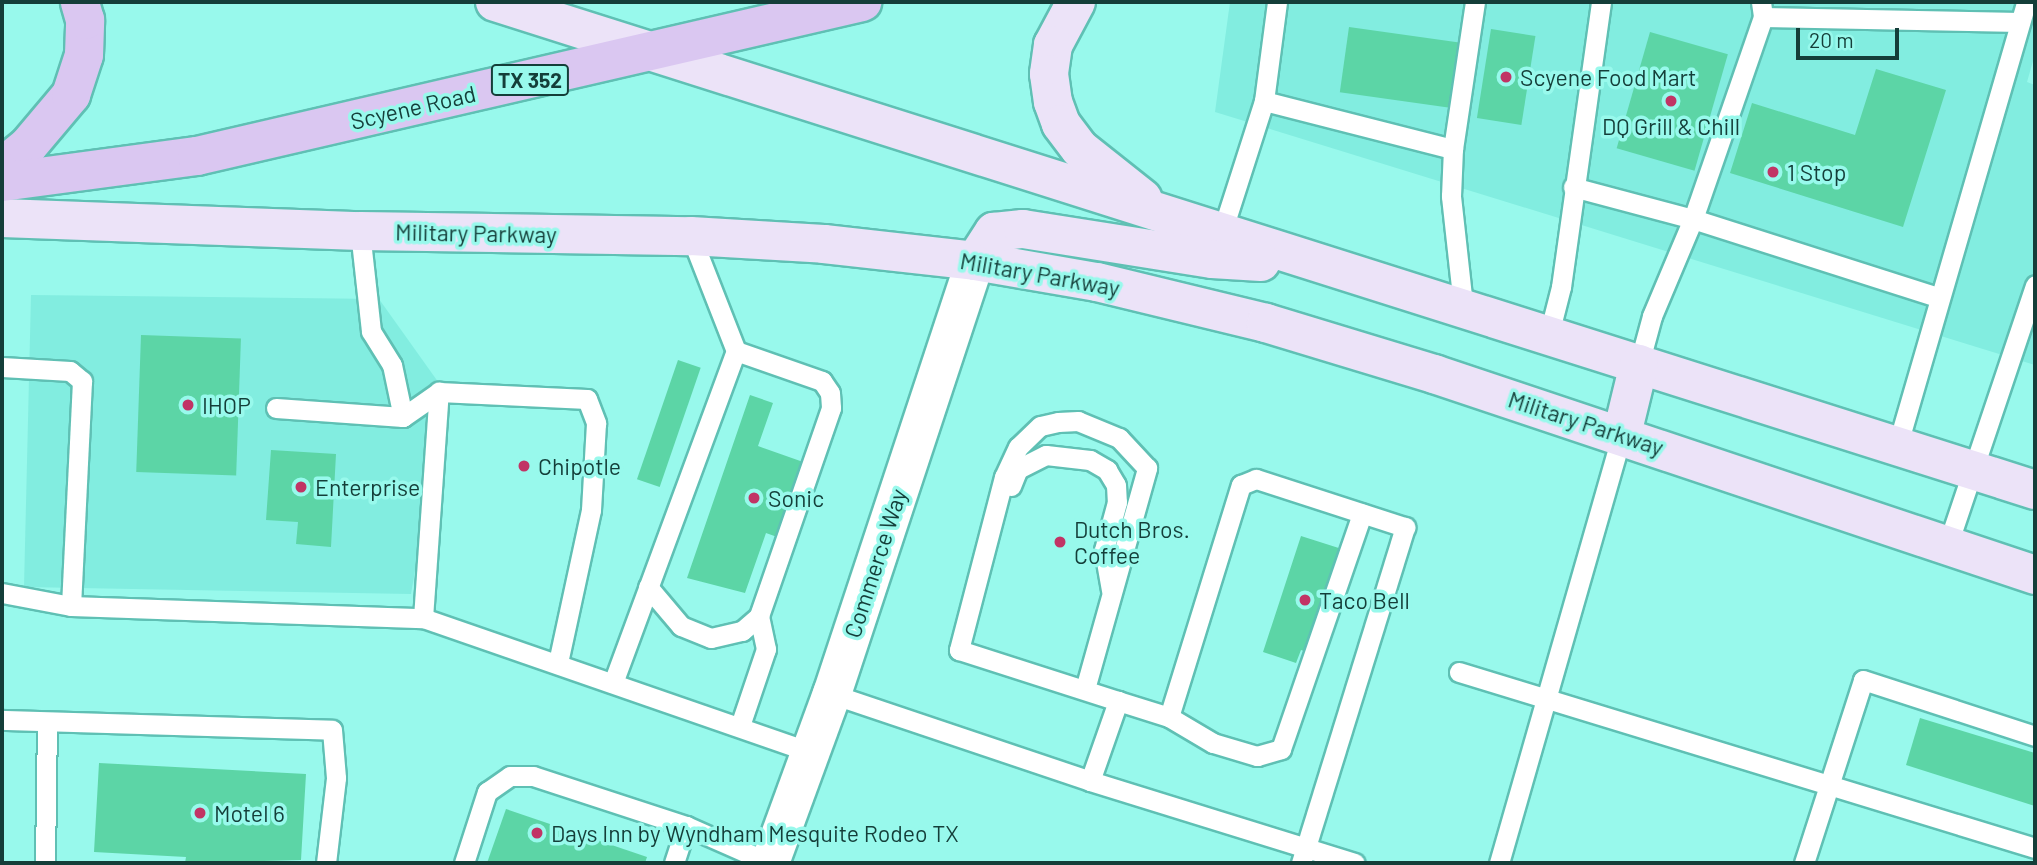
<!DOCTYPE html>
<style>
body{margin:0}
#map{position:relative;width:2037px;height:865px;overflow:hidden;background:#98f9ec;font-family:Barlow,sans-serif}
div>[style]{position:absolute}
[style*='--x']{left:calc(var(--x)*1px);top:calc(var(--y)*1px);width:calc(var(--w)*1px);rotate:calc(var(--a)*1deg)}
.built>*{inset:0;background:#82ede0}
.building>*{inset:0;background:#5cd5a6;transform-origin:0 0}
.roads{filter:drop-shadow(2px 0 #5fc0b4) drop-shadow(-2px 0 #5fc0b4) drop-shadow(0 2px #5fc0b4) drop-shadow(0 -2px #5fc0b4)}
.service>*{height:19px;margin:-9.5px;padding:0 9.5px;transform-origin:9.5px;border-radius:9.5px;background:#fff}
.minor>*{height:38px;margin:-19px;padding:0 19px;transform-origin:19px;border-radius:19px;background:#fff}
.secondary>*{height:38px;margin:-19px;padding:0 19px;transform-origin:19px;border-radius:19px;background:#ece3f8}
.primary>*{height:38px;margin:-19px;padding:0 19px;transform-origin:19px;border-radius:19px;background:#dac7f1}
.dots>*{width:19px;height:19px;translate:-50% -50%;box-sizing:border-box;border:4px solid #98f9ec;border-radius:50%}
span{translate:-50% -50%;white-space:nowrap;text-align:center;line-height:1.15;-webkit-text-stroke:7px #98f9ec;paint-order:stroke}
.shield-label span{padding:2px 5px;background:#98f9ec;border:2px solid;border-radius:5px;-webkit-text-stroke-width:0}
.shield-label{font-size:21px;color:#143e39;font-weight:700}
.poi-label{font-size:23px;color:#143e39}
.left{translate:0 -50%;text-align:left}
.street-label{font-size:23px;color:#143e39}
.frame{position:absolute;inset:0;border:4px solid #143e39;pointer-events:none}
.scale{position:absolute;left:1796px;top:28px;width:103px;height:32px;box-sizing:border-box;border:4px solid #143e39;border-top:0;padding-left:9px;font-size:21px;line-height:24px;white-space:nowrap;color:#143e39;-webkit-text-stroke:5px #98f9ec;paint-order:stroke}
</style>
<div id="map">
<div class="built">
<i style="clip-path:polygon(1230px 2px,2035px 2px,2035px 54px,2027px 82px,2035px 85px,2035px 365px,1215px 112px)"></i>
<i style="clip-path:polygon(31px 295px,379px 299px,446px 393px,411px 594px,24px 587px)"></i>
</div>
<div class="building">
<i style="left:1349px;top:27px;width:113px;height:66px;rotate:8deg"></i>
<i style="left:1491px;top:29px;width:45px;height:90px;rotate:9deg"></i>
<i style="left:1650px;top:32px;width:81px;height:121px;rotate:16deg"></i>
<i style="clip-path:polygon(1876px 69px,1946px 90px,1903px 227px,1730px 173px,1752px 103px,1855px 135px)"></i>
<i style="left:141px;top:335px;width:100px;height:137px;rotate:2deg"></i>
<i style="left:678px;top:360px;width:24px;height:126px;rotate:19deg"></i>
<i style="clip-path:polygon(750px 395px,773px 403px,758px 446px,806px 463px,780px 538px,766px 533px,745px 593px,687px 578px)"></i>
<i style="clip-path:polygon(271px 450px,336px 454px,331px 547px,296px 544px,298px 522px,266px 520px)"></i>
<i style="clip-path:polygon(1301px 536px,1345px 550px,1312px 654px,1301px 650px,1296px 663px,1263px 652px)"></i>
<i style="clip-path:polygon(1920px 718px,2035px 753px,2035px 806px,1906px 765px)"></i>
<i style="clip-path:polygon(99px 763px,306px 774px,301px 860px,185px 863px,186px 857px,94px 852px)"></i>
<i style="clip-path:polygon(506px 809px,647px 857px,645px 863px,487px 863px)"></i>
</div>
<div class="roads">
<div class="service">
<i style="--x:1761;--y:2;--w:15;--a:82"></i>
<i style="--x:1763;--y:17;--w:257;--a:1.1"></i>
<i style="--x:1264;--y:101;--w:195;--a:14.3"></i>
<i style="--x:1573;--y:187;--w:124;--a:14.9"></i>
<i style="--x:1693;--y:219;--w:259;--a:17.7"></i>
<i style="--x:1220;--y:238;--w:144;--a:-72.2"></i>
<i style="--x:1264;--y:101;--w:100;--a:-82.5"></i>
<i style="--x:1463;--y:305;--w:110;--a:-96.3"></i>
<i style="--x:1451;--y:196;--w:47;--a:-87.6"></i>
<i style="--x:1453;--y:149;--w:149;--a:-81.5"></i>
<i style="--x:1549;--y:334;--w:49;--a:-75.7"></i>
<i style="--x:1561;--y:287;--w:288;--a:-82"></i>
<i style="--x:736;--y:351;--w:91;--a:19.2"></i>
<i style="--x:822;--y:381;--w:14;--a:56"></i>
<i style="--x:830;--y:393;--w:15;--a:86"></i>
<i style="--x:831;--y:408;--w:220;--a:109.1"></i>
<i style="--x:759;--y:616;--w:34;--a:78"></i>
<i style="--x:766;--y:649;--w:81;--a:108.7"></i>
<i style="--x:1639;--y:364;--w:50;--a:-74.8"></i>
<i style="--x:1652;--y:316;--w:105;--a:-67.1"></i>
<i style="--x:1693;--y:219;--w:214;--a:-70.9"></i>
<i style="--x:2;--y:367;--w:68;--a:3.4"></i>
<i style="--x:70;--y:371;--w:16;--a:40"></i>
<i style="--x:82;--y:381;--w:225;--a:92.8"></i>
<i style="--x:276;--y:408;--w:127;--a:4.1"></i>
<i style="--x:403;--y:417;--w:53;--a:-101.9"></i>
<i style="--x:392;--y:365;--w:40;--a:-122"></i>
<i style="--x:371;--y:331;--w:101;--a:-96.3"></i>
<i style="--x:403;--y:417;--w:44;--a:-34.8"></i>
<i style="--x:439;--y:392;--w:148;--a:2.7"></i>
<i style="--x:587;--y:399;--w:26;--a:69"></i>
<i style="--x:596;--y:423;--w:87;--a:93.3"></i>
<i style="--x:591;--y:510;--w:156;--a:102.2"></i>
<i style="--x:1897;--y:447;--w:463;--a:-73.8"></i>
<i style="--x:1011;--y:486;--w:18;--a:-68"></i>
<i style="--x:1018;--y:469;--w:31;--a:-27"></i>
<i style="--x:1046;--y:455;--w:44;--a:6.5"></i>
<i style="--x:1090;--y:460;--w:20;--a:30"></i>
<i style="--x:1107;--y:470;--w:17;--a:59"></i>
<i style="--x:1116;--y:485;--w:17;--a:87"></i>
<i style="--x:1117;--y:502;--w:50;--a:105.2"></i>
<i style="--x:1104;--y:550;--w:41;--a:80.1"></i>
<i style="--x:1948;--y:544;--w:273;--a:-71.4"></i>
<i style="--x:648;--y:587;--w:51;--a:49.8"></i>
<i style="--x:681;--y:626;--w:32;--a:22"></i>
<i style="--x:711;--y:638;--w:32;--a:-13"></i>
<i style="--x:742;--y:631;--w:23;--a:-41"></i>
<i style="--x:2;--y:593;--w:70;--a:10.7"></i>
<i style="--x:71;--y:606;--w:352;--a:2"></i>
<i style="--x:423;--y:618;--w:410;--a:19.1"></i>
<i style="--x:423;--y:618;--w:227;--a:-86"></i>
<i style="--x:1459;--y:672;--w:602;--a:16.99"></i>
<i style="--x:613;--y:683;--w:354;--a:-69.7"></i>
<i style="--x:736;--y:351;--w:123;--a:-111.4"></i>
<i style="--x:1085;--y:689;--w:230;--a:-74.3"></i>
<i style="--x:1147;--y:468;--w:41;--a:-133"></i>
<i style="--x:1119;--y:438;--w:44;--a:-157.5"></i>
<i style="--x:1078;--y:421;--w:20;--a:177"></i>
<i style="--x:1058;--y:422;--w:18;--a:167"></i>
<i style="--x:1040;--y:426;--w:30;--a:136"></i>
<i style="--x:1018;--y:447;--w:33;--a:115"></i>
<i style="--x:1004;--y:477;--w:179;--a:104.6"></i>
<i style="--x:959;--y:650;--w:167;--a:17.8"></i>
<i style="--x:832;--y:694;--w:272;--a:18.6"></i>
<i style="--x:1090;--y:781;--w:277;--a:17.2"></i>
<i style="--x:1169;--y:717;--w:51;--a:30.6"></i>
<i style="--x:1213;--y:743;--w:46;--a:16.5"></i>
<i style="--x:1257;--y:756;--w:25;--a:-16"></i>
<i style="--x:1281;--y:749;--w:249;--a:-71"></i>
<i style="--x:2;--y:720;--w:330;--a:1.7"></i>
<i style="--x:332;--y:730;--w:48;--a:85.2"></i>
<i style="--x:336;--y:778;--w:86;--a:96.7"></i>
<i style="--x:1090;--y:781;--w:85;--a:-70.7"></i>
<i style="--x:1118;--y:701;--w:53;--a:17.4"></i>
<i style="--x:1169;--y:717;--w:243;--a:-72.8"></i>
<i style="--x:1241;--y:485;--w:16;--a:-22"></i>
<i style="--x:1256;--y:479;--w:157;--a:17.9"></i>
<i style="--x:1405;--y:527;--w:352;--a:107.2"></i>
<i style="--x:45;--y:863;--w:140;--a:-89.2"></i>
<i style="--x:464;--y:863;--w:75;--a:-72.1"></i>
<i style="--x:487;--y:792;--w:28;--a:-35"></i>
<i style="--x:510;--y:776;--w:23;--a:0"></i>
<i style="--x:533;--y:776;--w:161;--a:18.1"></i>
<i style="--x:686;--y:826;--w:92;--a:23.8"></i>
<i style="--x:674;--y:863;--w:39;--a:-72"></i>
<i style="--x:1499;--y:863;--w:446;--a:-74"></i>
<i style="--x:1804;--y:863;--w:192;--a:-72.1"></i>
<i style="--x:1863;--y:680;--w:181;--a:18"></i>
</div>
<div class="minor">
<i style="--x:770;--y:863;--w:180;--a:-69.9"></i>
<i style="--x:832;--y:694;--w:456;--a:-71.7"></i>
</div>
<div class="secondary">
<i style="--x:495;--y:2;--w:1615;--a:17.58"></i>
<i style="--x:1076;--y:2;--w:49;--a:118.1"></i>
<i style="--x:1053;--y:45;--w:29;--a:98"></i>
<i style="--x:1049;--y:74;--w:28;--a:82"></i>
<i style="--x:1053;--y:102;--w:23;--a:70"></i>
<i style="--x:1061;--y:124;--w:31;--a:53"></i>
<i style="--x:1080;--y:149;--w:80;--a:38.4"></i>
<i style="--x:2;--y:218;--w:358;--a:2.1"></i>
<i style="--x:360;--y:231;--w:331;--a:0.9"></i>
<i style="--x:691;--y:236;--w:133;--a:3.4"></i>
<i style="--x:824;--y:244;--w:152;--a:6.4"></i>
<i style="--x:975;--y:261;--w:124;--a:9.8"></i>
<i style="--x:1097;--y:282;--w:174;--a:13.6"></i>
<i style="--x:1266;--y:323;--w:176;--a:16.9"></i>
<i style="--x:1434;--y:374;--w:634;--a:18.49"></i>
<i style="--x:975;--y:261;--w:35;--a:-57"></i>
<i style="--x:994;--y:232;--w:29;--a:-6"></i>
<i style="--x:1023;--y:229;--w:191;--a:9"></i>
<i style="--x:1212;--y:259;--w:49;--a:3.5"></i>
<i style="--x:1622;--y:434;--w:72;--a:-76.3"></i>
</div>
<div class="primary">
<i style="--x:2;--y:167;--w:33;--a:-39"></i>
<i style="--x:28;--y:146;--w:67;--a:-49.9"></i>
<i style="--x:71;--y:95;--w:42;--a:-72"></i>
<i style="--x:84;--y:55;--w:35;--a:-88"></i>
<i style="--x:85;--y:20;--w:19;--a:-106"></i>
<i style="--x:2;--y:182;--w:197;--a:-7.6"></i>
<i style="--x:197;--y:156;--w:683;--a:-13.04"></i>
</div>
</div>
<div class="dots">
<i style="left:1506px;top:77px;background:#c13465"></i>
<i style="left:1671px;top:101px;background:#c13465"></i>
<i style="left:1773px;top:172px;background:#c13465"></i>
<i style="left:188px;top:405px;background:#c13465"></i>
<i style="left:524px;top:466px;background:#c13465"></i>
<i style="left:301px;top:487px;background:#c13465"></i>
<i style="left:754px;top:498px;background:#c13465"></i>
<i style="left:1060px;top:542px;background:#c13465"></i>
<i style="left:1305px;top:600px;background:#c13465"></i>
<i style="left:200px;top:813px;background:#c13465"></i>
<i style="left:537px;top:833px;background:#c13465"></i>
</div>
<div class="shield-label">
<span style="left:530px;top:80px">TX 352</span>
</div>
<div class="poi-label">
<span class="left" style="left:1520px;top:77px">Scyene Food Mart</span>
<span style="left:1671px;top:126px">DQ Grill &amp; Chill</span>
<span class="left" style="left:1787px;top:172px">1 Stop</span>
<span class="left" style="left:202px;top:405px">IHOP</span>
<span class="left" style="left:538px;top:466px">Chipotle</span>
<span class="left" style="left:315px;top:487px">Enterprise</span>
<span class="left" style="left:768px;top:498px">Sonic</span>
<span class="left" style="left:1074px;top:542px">Dutch Bros.<br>Coffee</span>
<span class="left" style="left:1319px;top:600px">Taco Bell</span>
<span class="left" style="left:214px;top:813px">Motel 6</span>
<span class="left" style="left:551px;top:833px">Days Inn by Wyndham Mesquite Rodeo TX</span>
</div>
<div class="street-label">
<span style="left:413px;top:107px;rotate:-13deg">Scyene Road</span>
<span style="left:476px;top:233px;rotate:1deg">Military Parkway</span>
<span style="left:1040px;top:274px;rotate:10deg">Military Parkway</span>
<span style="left:1586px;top:423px;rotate:18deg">Military Parkway</span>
<span style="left:875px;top:563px;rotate:-72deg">Commerce Way</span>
</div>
<div class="frame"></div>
<div class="scale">20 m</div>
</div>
